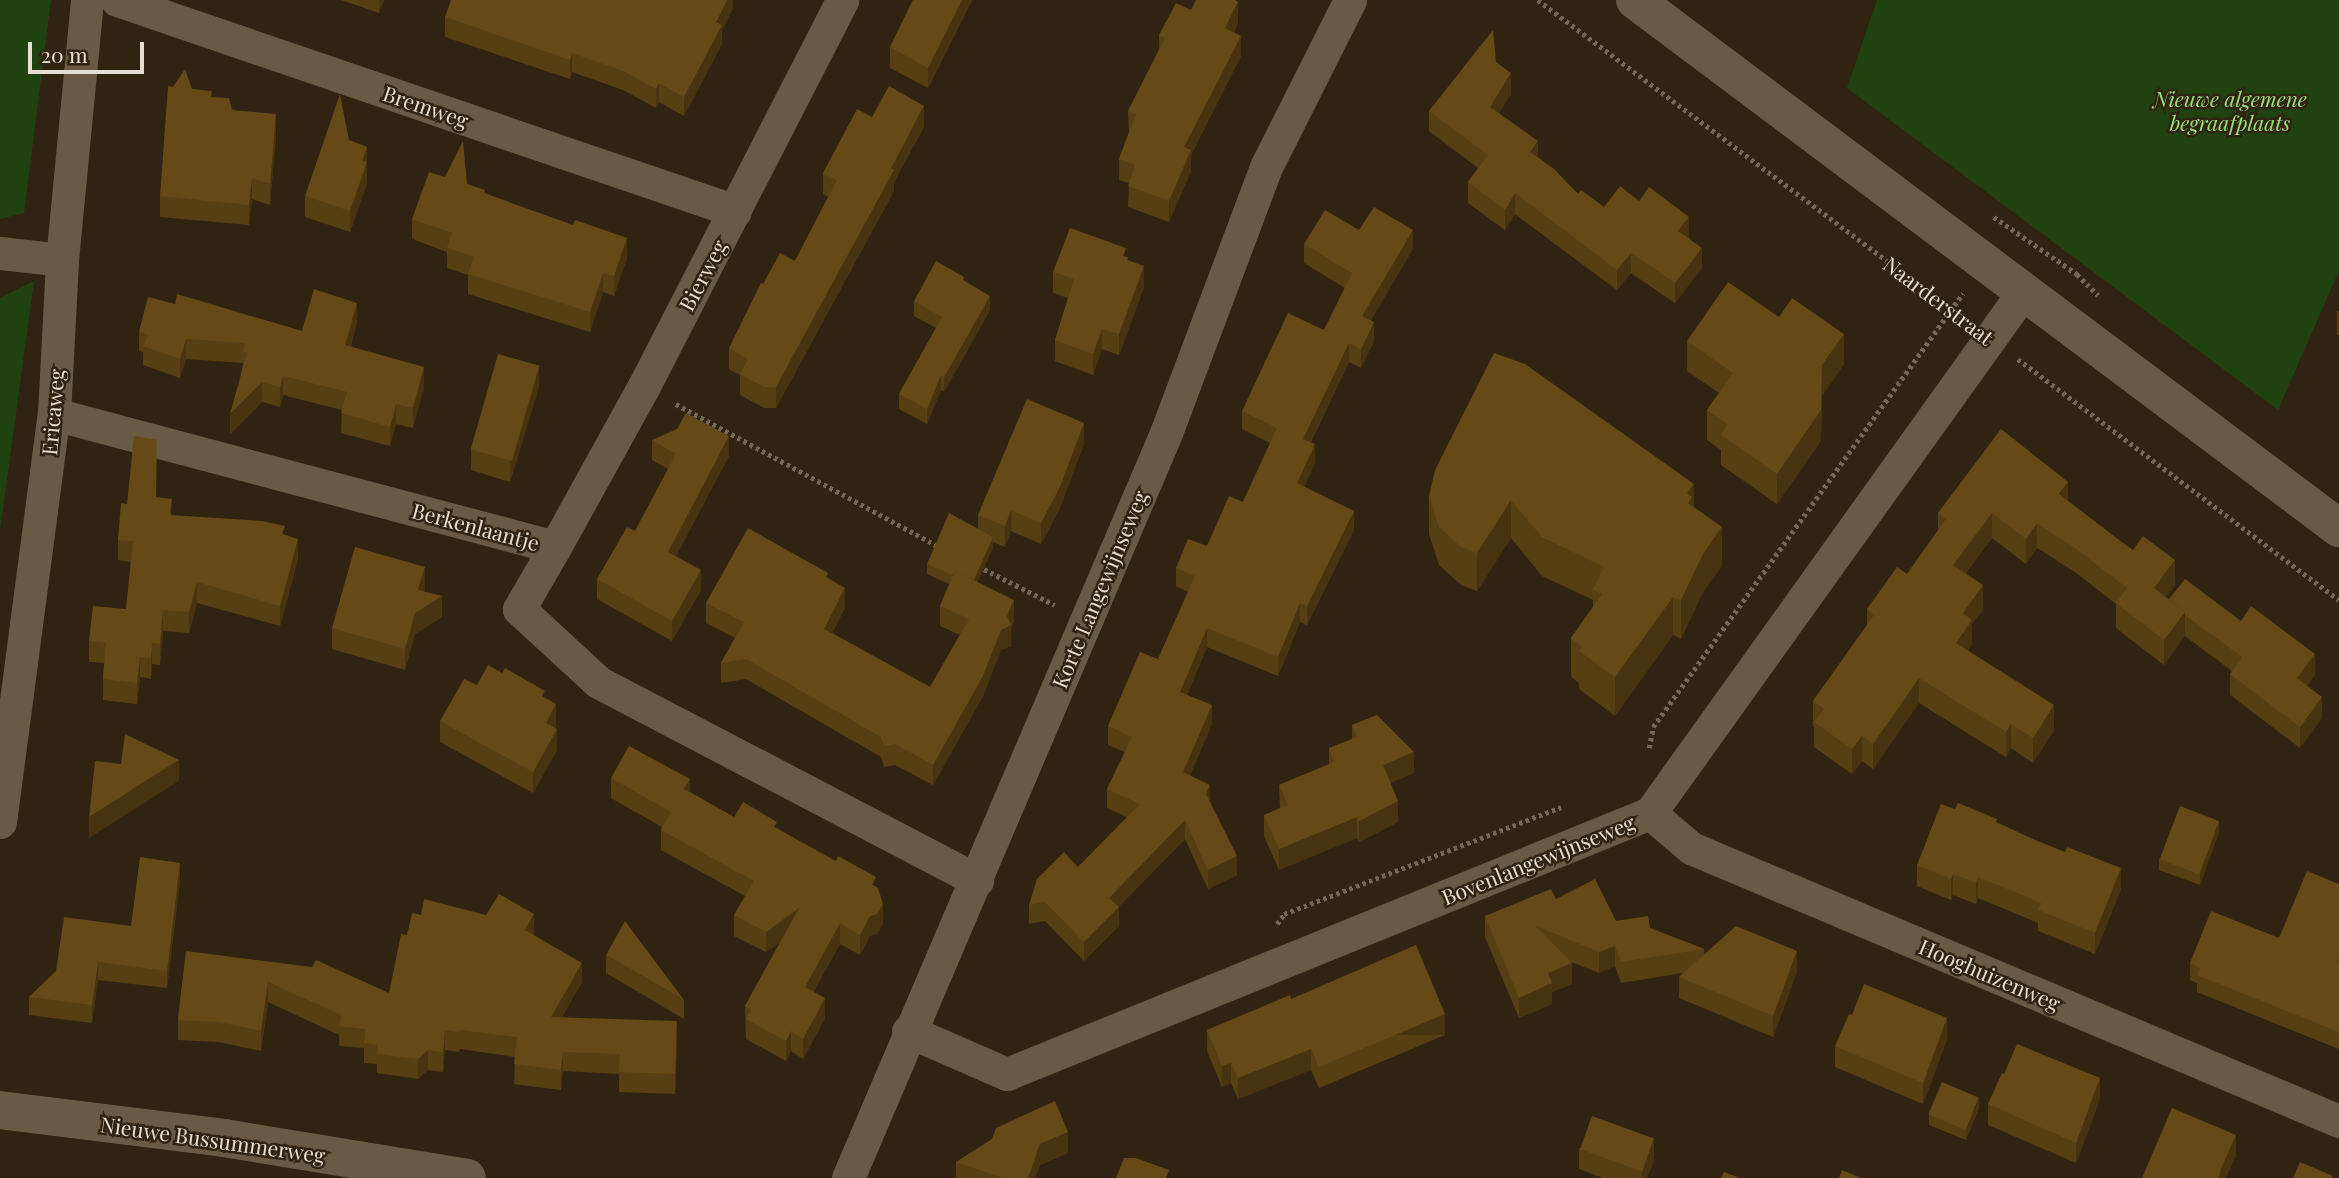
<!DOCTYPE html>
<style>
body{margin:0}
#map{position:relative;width:2339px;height:1178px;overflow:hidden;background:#302311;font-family:"Playfair Display",serif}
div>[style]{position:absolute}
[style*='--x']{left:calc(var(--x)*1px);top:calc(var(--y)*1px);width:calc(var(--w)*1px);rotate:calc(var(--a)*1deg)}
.green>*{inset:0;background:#1f4210}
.path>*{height:4.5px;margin-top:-2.25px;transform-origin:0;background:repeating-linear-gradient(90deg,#736758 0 3.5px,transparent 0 7px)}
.street>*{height:33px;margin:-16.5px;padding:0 16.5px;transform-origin:16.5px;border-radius:16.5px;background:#695a46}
.secondary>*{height:38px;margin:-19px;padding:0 19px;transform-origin:19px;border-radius:19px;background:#695a46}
.wall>*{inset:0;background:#573f14;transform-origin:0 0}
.shaded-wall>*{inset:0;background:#473310;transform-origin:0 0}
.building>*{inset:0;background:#654917;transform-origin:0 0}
span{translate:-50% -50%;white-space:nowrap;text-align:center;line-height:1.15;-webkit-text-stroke:5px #302311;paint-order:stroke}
.park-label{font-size:21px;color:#96e17a;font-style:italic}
.street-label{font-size:21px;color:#e7ded3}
.scale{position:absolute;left:28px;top:42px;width:116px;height:32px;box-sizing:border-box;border:4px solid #e7ded3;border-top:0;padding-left:9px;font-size:21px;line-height:24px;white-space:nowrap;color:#e7ded3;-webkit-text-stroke:5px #302311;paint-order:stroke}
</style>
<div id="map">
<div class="green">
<i style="clip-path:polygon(0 0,51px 0,24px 213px,0 219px)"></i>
<i style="clip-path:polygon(1877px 0,2339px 0,2339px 271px,2278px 410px,1847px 88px)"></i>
<i style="clip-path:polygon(34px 281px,0 531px,0 298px)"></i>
</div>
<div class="path">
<i style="--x:1538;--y:0;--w:528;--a:36.76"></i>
<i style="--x:1994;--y:217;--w:101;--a:34.5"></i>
<i style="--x:2077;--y:274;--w:30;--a:45"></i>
<i style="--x:2018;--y:359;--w:401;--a:36.9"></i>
<i style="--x:676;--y:404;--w:299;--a:28.5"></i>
<i style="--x:978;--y:566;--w:86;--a:26.9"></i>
<i style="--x:1649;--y:748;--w:21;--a:-79"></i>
<i style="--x:1653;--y:727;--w:533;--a:-54.46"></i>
<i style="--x:1277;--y:924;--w:12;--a:-55"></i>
<i style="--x:1284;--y:914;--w:297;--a:-21.1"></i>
</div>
<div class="street">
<i style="--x:117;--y:0;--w:653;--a:18.85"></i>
<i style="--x:0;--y:253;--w:62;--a:6.4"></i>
<i style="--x:54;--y:414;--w:518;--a:14.87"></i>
<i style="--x:555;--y:547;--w:72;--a:120.1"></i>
<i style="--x:519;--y:609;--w:108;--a:42.7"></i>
<i style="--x:598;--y:682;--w:428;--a:27.6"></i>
<i style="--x:555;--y:547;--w:184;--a:-61.1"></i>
<i style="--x:644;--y:386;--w:434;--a:-62.8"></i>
<i style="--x:1650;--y:813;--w:54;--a:40.5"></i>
<i style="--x:1691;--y:848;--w:703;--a:22.85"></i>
<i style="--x:0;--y:822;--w:412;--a:-82.5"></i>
<i style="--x:54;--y:414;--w:154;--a:-87"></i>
<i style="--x:62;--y:260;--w:261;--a:-84.5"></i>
<i style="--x:908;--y:1031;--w:108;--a:23.5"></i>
<i style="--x:1007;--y:1074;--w:694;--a:-22.09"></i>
<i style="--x:1650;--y:813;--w:642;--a:-54.38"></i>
<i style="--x:848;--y:1178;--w:810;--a:-66.88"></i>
<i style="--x:1166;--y:433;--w:286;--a:-69.4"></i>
<i style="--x:1267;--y:165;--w:185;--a:-63.3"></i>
</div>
<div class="secondary">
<i style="--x:1635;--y:0;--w:880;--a:36.87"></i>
<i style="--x:0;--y:1110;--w:226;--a:7.1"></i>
<i style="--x:224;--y:1138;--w:246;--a:9.3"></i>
</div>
<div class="wall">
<i style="clip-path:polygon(341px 0,384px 0,379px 13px)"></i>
<i style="clip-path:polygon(733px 0,733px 8px,722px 30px,722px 44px,684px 116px,659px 102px,656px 108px,623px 90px,572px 72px,570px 79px,445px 37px,445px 17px)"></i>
<i style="clip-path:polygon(913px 0,972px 0,928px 88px,890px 68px,890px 47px)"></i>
<i style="clip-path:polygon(1191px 10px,1238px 23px,1234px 32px,1241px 56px,1191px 155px,1191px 171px,1169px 222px,1128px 207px,1129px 183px,1119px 180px,1119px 159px,1129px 132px,1128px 111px,1159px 50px,1159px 35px)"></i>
<i style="clip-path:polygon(1496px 62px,1511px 94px,1499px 113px,1538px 157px,1578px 194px,1604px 207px,1689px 237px,1702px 268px,1675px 303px,1631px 273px,1617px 290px,1515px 214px,1505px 230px,1468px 203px,1468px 182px,1478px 168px,1429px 131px,1429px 111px)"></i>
<i style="clip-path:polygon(192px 89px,212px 97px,276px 135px,270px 205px,252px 199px,249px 225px,160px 217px,160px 196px)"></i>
<i style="clip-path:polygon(872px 117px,924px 127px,894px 182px,894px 191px,776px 408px,764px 408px,740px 395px,740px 375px,729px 369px,729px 348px,763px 284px,795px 261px,828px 197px,823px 194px,823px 173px)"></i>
<i style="clip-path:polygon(349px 140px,367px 147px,367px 183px,350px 232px,305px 217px,305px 196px)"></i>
<i style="clip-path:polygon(467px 184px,485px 193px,627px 258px,614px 296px,603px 292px,590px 332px,468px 294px,468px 275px,447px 268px,447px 252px,412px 239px,412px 219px)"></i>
<i style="clip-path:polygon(1359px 230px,1413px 249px,1371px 320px,1374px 341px,1361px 368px,1349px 362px,1311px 442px,1315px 463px,1304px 487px,1354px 530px,1307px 625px,1300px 622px,1278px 676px,1207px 647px,1187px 695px,1212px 724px,1190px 775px,1210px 802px,1237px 875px,1208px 889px,1185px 839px,1118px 907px,1119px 926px,1084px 961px,1045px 921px,1029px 924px,1029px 905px,1078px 867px,1127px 817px,1107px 808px,1107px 789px,1125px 752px,1108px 745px,1108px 726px,1158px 659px,1188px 592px,1176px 586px,1176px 568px,1207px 546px,1243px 502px,1270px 443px,1242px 429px,1242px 411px,1324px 330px,1345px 288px,1304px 263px,1304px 244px)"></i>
<i style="clip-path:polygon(1126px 257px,1144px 287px,1119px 355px,1102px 349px,1093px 375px,1055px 361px,1055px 340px,1068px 298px,1053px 293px,1053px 272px)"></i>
<i style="clip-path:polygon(964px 280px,990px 310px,944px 392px,941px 390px,927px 424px,899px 409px,899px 394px,936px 328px,914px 316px,914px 301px)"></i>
<i style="clip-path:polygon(175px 304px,302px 331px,357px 322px,351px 346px,424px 387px,413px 428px,396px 424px,390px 446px,341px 433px,342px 410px,283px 395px,280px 407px,262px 402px,230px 434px,243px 363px,186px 359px,180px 378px,143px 365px,143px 352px,139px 351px,139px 331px)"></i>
<i style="left:2339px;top:311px;width:24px;height:2px;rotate:90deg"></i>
<i style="clip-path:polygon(1687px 341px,1844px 364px,1822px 396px,1821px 441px,1777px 504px,1721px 465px,1721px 450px,1707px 440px,1707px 410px,1719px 393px,1687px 371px)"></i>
<i style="clip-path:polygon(539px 387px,510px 482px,471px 470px,471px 449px)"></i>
<i style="clip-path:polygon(652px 440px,729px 456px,676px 556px,701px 590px,672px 641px,597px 599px,597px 579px,635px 531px,668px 469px,652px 460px)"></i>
<i style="clip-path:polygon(1084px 444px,1060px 508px,1041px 544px,1011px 531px,1005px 547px,993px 542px,993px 548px,977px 582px,1014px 621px,1011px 628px,1011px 646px,1001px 650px,983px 696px,933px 785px,895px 765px,884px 767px,881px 757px,746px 679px,721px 683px,721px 663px,735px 638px,706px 623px,706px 603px,828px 578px,845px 608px,832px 633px,930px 687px,960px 635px,940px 626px,940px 606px,949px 584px,927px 574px,927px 564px,978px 529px,978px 515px)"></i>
<i style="clip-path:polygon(1429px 496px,1694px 508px,1722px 566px,1703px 592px,1681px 639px,1673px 635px,1615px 716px,1579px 689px,1579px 683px,1571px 677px,1571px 638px,1593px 607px,1593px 600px,1542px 576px,1511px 538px,1477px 591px,1461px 585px,1439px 565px,1429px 534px)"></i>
<i style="clip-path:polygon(156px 497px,172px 515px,285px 535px,298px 559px,280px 626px,197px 603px,189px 633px,163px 631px,160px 665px,152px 664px,151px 679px,140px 677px,137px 704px,103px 700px,103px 679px,104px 663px,89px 662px,89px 641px,126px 609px,131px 562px,118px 560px,118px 540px,127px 504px)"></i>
<i style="clip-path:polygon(2068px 501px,2175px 585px,2166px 597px,2169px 599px,2315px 675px,2307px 686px,2322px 718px,2300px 748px,2230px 695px,2230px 674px,2232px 671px,2185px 636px,2164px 665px,2116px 628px,2116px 604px,2075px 572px,2037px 548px,2026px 564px,1992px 538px,1966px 573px,1983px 610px,1972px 624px,1972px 645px,1968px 651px,2054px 730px,2033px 763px,2011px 748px,2006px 757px,1919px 703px,1873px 769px,1862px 761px,1852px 774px,1814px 747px,1814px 727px,1813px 726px,1813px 701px,1867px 625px,1867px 609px,1907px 574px,1938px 530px,1938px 513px)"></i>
<i style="clip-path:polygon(425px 588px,424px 591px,442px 617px,415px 634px,405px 670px,332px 649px,332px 628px)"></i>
<i style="clip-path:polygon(477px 685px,545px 698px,556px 725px,555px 728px,557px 750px,533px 793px,440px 742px,440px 721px)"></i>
<i style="clip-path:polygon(1352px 725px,1414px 773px,1390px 783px,1398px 822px,1359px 842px,1357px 838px,1279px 870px,1264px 836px,1264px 815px,1280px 808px,1279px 785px,1329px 765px,1329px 748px,1352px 739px)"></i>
<i style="clip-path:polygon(611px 778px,690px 792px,734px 817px,777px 828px,876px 887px,883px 924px,877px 934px,870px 936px,860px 955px,840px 944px,814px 991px,825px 1018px,803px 1059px,791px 1051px,786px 1061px,746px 1039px,745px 1006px,780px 942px,766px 952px,734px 936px,734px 915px,745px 896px,661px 850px,661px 830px,662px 827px,611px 798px)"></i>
<i style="clip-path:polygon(1997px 823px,2121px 889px,2095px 954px,2038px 931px,2038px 923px,1978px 898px,1976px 904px,1953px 895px,1951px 900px,1917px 886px,1917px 865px)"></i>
<i style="clip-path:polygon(2219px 832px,2200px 885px,2159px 870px,2159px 859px)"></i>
<i style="clip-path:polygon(180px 881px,167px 988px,98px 980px,92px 1023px,29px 1015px,29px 997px,131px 926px)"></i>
<i style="clip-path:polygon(2339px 884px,2339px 1049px,2197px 992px,2197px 983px,2190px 980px,2190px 963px,2279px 938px)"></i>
<i style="clip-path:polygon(1556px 899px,1616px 921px,1650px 928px,1704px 949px,1704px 955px,1797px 972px,1773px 1037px,1679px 998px,1679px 977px,1683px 973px,1621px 983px,1615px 966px,1599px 973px,1571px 962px,1572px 984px,1552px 992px,1552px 1004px,1519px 1018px,1485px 937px,1485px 916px)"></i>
<i style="clip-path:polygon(421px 915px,534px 934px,533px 935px,582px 982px,562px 1017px,677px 1040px,675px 1094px,619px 1092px,619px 1074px,563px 1071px,561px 1090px,514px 1084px,515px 1057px,460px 1049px,459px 1052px,445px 1050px,443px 1072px,428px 1070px,418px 1079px,377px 1073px,377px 1064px,364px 1063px,364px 1048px,339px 1046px,339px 1035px,268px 1002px,261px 1051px,219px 1042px,178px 1040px,178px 1020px,186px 951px,389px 993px,407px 935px)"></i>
<i style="clip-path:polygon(606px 955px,684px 1000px,684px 1019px,606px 973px)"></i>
<i style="clip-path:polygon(1291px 999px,1445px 1035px,1319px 1088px,1311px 1070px,1238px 1099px,1231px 1083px,1222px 1087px,1207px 1051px,1207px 1030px)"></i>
<i style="clip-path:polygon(1852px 1015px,1947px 1039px,1923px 1104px,1835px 1067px,1835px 1046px)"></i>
<i style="clip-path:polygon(2100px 1099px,2076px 1163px,1988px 1125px,1988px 1104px)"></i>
<i style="clip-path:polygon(1979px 1108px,1966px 1140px,1929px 1125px,1929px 1115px)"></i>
<i style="clip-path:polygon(1579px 1148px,1654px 1160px,1647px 1178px,1603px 1178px,1579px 1169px)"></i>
<i style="clip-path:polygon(1068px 1153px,1040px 1165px,1035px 1178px,956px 1178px,956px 1162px)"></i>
</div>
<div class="shaded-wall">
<i style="clip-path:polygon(379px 0,384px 0,379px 13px)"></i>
<i style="clip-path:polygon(727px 0,733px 0,733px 8px,722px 30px,722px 44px,684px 116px,684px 97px,716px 22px)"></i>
<i style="clip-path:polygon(962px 0,972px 0,928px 88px,928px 68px)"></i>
<i style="clip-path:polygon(1238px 2px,1238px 23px,1225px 49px,1225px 28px)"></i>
<i style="clip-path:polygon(1241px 36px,1241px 56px,1191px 155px,1191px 171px,1169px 222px,1169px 201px,1184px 147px)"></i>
<i style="clip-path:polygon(572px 53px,572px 72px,570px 79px,570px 60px)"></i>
<i style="clip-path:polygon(1511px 73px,1511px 94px,1490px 128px,1490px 107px)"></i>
<i style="clip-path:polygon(659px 83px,659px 102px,656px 108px,656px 89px)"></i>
<i style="clip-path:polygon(924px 106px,924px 127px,894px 182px,894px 191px,776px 408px,776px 387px)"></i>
<i style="clip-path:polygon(276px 114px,276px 135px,270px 205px,270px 184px)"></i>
<i style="clip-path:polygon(1538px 141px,1538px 162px,1530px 152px)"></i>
<i style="clip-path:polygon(367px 147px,367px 183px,350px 232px,350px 211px,362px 161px)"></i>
<i style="clip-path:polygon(252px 178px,252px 199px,249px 225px,249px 205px)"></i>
<i style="clip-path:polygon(1515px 193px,1515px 214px,1505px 230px,1505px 210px)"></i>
<i style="clip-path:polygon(1689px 217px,1689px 237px,1678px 251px,1678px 231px)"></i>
<i style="clip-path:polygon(1413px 230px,1413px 249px,1362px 335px,1362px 316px)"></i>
<i style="clip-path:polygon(627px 238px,627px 258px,614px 296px,614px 276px)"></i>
<i style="clip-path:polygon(1702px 248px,1702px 268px,1675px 303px,1675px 283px)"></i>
<i style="clip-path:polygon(1631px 253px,1631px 273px,1617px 290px,1617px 270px)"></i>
<i style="clip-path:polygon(1144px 266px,1144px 287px,1119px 355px,1119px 334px)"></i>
<i style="clip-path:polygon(603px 273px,603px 292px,590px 332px,590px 312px)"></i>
<i style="clip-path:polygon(990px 296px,990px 310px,944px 392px,944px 377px)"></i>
<i style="clip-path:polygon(357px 303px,357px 322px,345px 364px,345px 345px)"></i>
<i style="clip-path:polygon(1374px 322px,1374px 341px,1361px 368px,1361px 349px)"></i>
<i style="clip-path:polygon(1102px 329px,1102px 349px,1093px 375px,1093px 354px)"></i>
<i style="clip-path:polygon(1844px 334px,1844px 364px,1822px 396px,1821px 441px,1777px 504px,1777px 474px,1822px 365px)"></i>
<i style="clip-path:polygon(186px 339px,186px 359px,180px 378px,180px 359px)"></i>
<i style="clip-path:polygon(1349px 343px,1349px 362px,1303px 457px,1303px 439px)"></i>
<i style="clip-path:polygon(539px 366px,539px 387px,510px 482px,510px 461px)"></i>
<i style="clip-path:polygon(424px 367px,424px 387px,413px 428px,413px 408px)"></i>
<i style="clip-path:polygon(941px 375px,941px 390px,927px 424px,927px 409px)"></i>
<i style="clip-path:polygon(283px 376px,283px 395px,280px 407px,280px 387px)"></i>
<i style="clip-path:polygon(262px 382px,262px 402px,230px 434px,230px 414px)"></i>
<i style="clip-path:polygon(396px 404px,396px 424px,390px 446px,390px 427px)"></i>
<i style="clip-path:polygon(1084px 423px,1084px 444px,1060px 508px,1041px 544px,1041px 523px)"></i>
<i style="clip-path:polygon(729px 436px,729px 456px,668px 571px,668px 552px)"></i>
<i style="clip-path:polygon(1315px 444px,1315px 463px,1297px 502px,1297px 483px)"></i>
<i style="clip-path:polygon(2068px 482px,2068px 507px,2059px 494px)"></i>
<i style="clip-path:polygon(1694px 484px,1694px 522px,1688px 541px,1687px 493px)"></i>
<i style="clip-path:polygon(1511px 500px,1511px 538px,1477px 591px,1477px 553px)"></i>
<i style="clip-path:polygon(1011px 510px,1011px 531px,1005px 547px,1005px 526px)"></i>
<i style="clip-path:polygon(1354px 511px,1354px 530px,1307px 625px,1307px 606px)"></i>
<i style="clip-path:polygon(1992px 513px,1992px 538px,1953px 589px,1953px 565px)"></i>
<i style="clip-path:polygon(2037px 523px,2037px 548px,2026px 564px,2026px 539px)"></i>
<i style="clip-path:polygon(1722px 527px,1722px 566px,1703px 592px,1681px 639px,1681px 600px,1703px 554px)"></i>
<i style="clip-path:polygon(993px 537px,993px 548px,972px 594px,972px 584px)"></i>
<i style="clip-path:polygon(298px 539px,298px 559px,280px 626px,280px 606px)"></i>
<i style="clip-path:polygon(2175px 560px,2175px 585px,2154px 612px,2154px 588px)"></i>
<i style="clip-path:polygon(425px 567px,425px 588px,418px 611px,418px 590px)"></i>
<i style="clip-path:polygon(701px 570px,701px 590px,672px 641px,672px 621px)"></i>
<i style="clip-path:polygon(197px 582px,197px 603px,189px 633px,189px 612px)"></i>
<i style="clip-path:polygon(1983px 585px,1983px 610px,1972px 624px,1972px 645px,1956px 668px,1956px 643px,1963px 613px)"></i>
<i style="clip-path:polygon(845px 588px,845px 608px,824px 649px,824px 629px)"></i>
<i style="clip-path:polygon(442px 596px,442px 617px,415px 634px,405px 670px,405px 649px,415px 613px)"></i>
<i style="clip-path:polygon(1673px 597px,1673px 635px,1615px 716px,1615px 677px)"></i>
<i style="clip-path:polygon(1014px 600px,1014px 621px,1011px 628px,1011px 646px,1001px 650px,983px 696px,933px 785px,933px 765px,1001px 630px)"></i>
<i style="clip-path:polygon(1300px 603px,1300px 622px,1278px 676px,1278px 657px)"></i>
<i style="clip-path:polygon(163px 610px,163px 631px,160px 665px,160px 644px)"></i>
<i style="clip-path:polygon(2185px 612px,2185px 636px,2164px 665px,2164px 640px)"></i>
<i style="clip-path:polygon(1207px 628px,1207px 647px,1180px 711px,1180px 692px)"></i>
<i style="clip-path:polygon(152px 643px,152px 664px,151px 679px,151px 658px)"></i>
<i style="clip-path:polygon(2315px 654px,2315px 675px,2297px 699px,2297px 678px)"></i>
<i style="clip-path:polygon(140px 657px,140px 677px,137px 704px,137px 683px)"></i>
<i style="clip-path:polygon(1919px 678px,1919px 703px,1873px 769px,1873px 744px)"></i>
<i style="clip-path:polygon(2322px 697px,2322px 718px,2300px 748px,2300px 727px)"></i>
<i style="clip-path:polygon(556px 704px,556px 725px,546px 744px,546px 723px)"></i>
<i style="clip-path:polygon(1212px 705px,1212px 724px,1183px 791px,1183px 772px)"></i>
<i style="clip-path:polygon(2054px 705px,2054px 730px,2033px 763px,2033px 738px)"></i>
<i style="clip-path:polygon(2011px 724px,2011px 748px,2006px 757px,2006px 732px)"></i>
<i style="clip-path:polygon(557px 729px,557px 750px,533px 793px,533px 772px)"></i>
<i style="clip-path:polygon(1862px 736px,1862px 761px,1852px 774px,1852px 749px)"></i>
<i style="clip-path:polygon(1414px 752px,1414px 773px,1383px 786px,1383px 765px)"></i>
<i style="clip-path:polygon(179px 760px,179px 781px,89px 838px,89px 817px)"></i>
<i style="clip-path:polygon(690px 779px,690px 799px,684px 789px)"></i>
<i style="clip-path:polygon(1210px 785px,1210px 804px,1206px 794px)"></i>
<i style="clip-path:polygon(1398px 801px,1398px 822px,1359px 842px,1359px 821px)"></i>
<i style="clip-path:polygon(1357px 817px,1357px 838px,1279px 870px,1279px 849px)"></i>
<i style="clip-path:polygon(1185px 820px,1185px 839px,1109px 917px,1119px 907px,1119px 926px,1084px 961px,1084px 942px,1109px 898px)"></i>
<i style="clip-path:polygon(2219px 821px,2219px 832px,2200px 885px,2200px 874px)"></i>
<i style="clip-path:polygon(1237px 856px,1237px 875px,1208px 889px,1208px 870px)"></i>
<i style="clip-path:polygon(180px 863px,180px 881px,167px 988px,167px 971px)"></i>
<i style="clip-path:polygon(2121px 868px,2121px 889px,2095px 954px,2095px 933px)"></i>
<i style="clip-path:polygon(1953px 874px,1953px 895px,1951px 900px,1951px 879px)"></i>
<i style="clip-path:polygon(1978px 877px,1978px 898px,1976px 904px,1976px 883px)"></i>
<i style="clip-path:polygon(883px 904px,883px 924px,877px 934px,870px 936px,860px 955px,860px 935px,870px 916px)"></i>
<i style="clip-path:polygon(799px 908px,799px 928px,766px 952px,766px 932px)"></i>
<i style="clip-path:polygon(534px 914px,534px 934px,525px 950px,525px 930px)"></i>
<i style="clip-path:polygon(840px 923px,840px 944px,805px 1007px,805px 987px)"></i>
<i style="clip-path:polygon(1615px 946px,1615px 966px,1599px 973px,1599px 952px)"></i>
<i style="clip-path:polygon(1797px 951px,1797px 972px,1773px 1037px,1773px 1016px)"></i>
<i style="clip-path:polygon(98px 962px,98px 980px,92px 1023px,92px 1005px)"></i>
<i style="clip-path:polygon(582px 963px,582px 982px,551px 1037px,551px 1017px)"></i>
<i style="clip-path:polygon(1572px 963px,1572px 984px,1552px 992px,1552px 1004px,1519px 1018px,1519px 998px,1548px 973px)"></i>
<i style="clip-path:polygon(268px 982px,268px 1002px,261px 1051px,261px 1031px)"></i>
<i style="clip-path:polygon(825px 998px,825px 1018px,803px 1059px,803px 1039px)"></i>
<i style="left:1445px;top:1014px;width:21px;height:137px;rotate:90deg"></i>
<i style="clip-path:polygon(1947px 1018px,1947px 1039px,1923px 1104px,1923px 1083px)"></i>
<i style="clip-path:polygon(677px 1021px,677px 1040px,675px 1094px,675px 1074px)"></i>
<i style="clip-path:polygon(445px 1030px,445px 1050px,443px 1072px,443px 1052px)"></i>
<i style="clip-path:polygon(791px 1031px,791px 1051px,786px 1061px,786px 1041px)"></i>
<i style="clip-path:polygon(1311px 1049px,1311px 1070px,1238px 1099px,1238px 1078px)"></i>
<i style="clip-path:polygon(428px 1050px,428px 1070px,418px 1079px,418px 1059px)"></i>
<i style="clip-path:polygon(563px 1052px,563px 1071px,561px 1090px,561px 1070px)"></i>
<i style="clip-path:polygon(1231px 1063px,1231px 1083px,1222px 1087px,1222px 1066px)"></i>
<i style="clip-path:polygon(2100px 1078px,2100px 1099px,2076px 1163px,2076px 1143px)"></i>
<i style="clip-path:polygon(1979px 1098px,1979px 1108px,1966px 1140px,1966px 1130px)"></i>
<i style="clip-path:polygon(1068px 1132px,1068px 1153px,1040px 1165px,1035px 1178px,1028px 1178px,1040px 1144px)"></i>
<i style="clip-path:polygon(2236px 1135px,2236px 1156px,2226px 1178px,2219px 1178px,2221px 1169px)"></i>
<i style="clip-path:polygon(1654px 1139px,1654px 1160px,1647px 1178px,1642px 1178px,1642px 1172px)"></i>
</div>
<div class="building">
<i style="clip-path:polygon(451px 0,727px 0,716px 22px,722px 25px,684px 97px,659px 83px,656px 89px,623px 71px,572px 53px,570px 60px,445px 17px)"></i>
<i style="clip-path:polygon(913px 0,962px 0,928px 68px,890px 47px)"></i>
<i style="clip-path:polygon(1196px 0,1235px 0,1238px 2px,1225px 28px,1241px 36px,1184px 147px,1191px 150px,1169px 201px,1128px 186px,1135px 165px,1119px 159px,1136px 114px,1128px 111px,1165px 38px,1159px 35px,1176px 3px,1191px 10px)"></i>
<i style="clip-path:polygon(1493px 30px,1496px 62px,1511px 73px,1490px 107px,1538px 141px,1530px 152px,1553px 168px,1578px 194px,1581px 190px,1604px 207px,1620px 186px,1639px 201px,1649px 187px,1689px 217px,1678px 231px,1702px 248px,1675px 283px,1631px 253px,1617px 270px,1515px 193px,1505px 210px,1468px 182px,1488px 155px,1429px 111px)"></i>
<i style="clip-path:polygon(185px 69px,192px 89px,212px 91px,211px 97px,229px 98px,232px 110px,276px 114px,270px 184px,252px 178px,249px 205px,160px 196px,168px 86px,173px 87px)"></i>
<i style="clip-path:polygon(889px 86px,924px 106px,891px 168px,894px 170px,776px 387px,764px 387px,740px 374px,748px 359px,729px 348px,761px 283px,763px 284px,780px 253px,795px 261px,837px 180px,823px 173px,857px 109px,872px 117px)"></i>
<i style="clip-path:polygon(340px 94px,349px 140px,367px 147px,362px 161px,367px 162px,350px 211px,305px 196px)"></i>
<i style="clip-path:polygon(463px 141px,467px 184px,485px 190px,484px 193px,573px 225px,575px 220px,627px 238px,614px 276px,603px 273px,590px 312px,468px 274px,474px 257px,447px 248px,452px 233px,412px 219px,429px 172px,445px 177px)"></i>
<i style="clip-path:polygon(1374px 207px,1413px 230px,1362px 316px,1374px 322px,1361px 349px,1349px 343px,1303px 439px,1315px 444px,1297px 483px,1354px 511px,1307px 606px,1300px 603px,1278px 657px,1207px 628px,1180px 692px,1212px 705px,1183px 772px,1210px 785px,1206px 794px,1237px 856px,1208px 870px,1185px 820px,1109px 898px,1119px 907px,1084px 942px,1045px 902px,1029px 905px,1037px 879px,1064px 852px,1078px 867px,1140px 804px,1107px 789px,1132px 737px,1108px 726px,1140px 652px,1158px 659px,1195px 576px,1176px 568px,1188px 539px,1207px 546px,1229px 496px,1243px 502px,1277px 428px,1242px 411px,1288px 313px,1324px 330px,1352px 273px,1304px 244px,1325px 210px,1359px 230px)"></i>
<i style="clip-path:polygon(1070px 228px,1126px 248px,1123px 256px,1128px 257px,1127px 260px,1144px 266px,1119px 334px,1102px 329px,1093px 354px,1055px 340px,1074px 279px,1053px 272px)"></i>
<i style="clip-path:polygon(936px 261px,964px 277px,963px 280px,990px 296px,944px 377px,941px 375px,927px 409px,899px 394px,942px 317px,914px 301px)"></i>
<i style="clip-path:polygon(1728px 282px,1779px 317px,1792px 298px,1844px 334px,1822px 365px,1821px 410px,1777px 474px,1721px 435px,1727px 424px,1707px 410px,1733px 373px,1687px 341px)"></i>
<i style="clip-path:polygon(314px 289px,357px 303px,345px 345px,424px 367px,413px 408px,396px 404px,390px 427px,341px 413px,347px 392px,283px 376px,280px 387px,262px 382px,230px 414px,247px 353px,243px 352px,245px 343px,186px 339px,180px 359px,143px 346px,148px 335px,139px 331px,148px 297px,175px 304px,177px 294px,302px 331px)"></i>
<i style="clip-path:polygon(1494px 353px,1525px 364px,1694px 484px,1687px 493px,1692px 497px,1688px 503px,1722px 527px,1703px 554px,1681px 600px,1673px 597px,1615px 677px,1579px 651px,1582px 647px,1571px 638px,1602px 594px,1593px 590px,1604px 567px,1542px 537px,1511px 500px,1477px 553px,1461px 547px,1439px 527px,1429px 496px,1435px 470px)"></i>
<i style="left:498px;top:354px;width:43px;height:99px;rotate:16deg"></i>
<i style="clip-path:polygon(1027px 399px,1084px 423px,1060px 487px,1041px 523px,1011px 510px,1005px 526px,978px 515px)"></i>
<i style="clip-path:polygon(686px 413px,729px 436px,668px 552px,701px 570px,672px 621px,597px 579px,627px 527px,635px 531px,676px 454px,652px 440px,677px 429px)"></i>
<i style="clip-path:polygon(2001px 429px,2068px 482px,2059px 494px,2123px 543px,2133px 550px,2143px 536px,2175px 560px,2154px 588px,2185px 612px,2164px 640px,2116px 603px,2127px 588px,2075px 548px,2037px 523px,2026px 539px,1992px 513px,1953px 565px,1983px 585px,1963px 613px,1972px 620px,1956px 643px,2054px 705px,2033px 738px,2011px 724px,2006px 732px,1919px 678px,1873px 744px,1862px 736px,1852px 749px,1814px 722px,1824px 709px,1813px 701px,1874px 615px,1867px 609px,1897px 567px,1907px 574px,1946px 519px,1938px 513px)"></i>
<i style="clip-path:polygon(134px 436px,157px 440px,156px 497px,172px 499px,170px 515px,262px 521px,285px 526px,282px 534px,298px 539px,280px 606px,197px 582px,189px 612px,163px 610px,160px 644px,152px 643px,151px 658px,140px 657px,137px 683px,103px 679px,106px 643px,89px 641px,93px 606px,126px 609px,133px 541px,118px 540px,121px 503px,127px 504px)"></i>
<i style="clip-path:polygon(949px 513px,993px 537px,974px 580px,955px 571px,953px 575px,927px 564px)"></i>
<i style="clip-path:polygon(748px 528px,828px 573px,826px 577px,845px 588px,824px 629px,930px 687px,969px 619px,940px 606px,955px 571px,1014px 600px,1007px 616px,1011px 625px,1001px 630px,983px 676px,933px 765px,895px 744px,884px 746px,881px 737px,746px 659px,721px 663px,744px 622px,706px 603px)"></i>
<i style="clip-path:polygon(355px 547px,425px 567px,418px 590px,442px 596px,415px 613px,405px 649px,332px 628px)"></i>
<i style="clip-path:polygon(2185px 579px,2241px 621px,2251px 606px,2315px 654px,2297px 678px,2322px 697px,2300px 727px,2230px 674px,2242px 657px,2185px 615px,2185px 612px,2169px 599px)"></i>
<i style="clip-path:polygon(488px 665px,502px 673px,505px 668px,545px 691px,542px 696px,556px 704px,546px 723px,557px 729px,533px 772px,440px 721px,464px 679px,477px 685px)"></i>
<i style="clip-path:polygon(1377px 715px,1414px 752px,1383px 765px,1398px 801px,1359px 821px,1357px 817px,1279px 849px,1264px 815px,1288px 805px,1279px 785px,1334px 762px,1329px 748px,1357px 737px,1352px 725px)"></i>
<i style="clip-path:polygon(125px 734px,179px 760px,89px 817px,95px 761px,121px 764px)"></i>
<i style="clip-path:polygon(629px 746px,690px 779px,684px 789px,734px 817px,743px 802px,777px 822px,774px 827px,836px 861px,838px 856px,876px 877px,872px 885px,878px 888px,883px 904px,877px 914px,870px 916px,860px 935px,840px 923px,805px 987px,825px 998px,803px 1039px,791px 1031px,786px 1041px,746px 1019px,751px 1010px,745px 1006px,799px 908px,766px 932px,734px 915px,754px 881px,661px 830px,671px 812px,611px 778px)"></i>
<i style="clip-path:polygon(1958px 803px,1997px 819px,1996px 822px,2035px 840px,2065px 852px,2067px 847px,2121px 868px,2095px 933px,2038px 910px,2041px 903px,1978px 877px,1976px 883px,1953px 874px,1951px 879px,1917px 865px,1941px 804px,1955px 809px)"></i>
<i style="left:2180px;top:806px;width:42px;height:57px;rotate:21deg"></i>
<i style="clip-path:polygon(140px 857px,180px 863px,167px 971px,98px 962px,92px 1005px,29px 997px,56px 971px,64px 917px,131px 926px)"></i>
<i style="clip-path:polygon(2307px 871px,2339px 884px,2339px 956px,2337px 961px,2339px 962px,2339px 1032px,2197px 975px,2200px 968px,2190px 963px,2211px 911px,2279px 938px)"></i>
<i style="clip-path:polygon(1595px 879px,1616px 921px,1648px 916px,1650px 928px,1704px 949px,1621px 962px,1615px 946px,1599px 952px,1536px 926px,1572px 963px,1548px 973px,1552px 983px,1519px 998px,1485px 916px,1551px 889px,1556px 899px)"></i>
<i style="clip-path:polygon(499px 894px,534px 914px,525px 930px,582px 963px,551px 1017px,677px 1021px,675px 1074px,619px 1072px,620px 1054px,563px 1052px,561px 1070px,514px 1064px,517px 1037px,460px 1030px,459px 1032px,445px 1030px,443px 1052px,428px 1050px,418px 1059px,377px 1054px,378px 1045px,364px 1043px,365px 1029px,339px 1026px,341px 1015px,268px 982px,261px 1031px,219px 1022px,178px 1020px,186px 951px,312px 967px,316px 960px,389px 993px,401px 934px,407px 935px,412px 913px,421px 915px,424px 899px,486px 915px)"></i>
<i style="clip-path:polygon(625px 921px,684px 1000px,606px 955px)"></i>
<i style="clip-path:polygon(1736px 926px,1797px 951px,1773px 1016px,1679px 977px)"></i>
<i style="clip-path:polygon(1416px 945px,1445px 1014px,1319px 1067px,1311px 1049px,1238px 1078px,1231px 1063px,1222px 1066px,1207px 1030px,1290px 995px,1291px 999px)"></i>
<i style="clip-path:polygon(1864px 984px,1947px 1018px,1923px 1083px,1835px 1046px,1849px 1014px,1852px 1015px)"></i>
<i style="clip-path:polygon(2017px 1044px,2100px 1078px,2076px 1143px,1988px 1104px,2002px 1073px,2004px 1074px)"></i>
<i style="left:1942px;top:1082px;width:40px;height:35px;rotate:23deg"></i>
<i style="clip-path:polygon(1055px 1101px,1068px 1132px,1040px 1144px,1028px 1178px,1003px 1178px,956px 1162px,992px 1139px,996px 1128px)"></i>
<i style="clip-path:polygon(2172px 1108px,2236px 1135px,2221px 1169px,2219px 1178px,2142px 1178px)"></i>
<i style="left:1592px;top:1116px;width:66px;height:35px;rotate:20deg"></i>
<i style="clip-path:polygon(1124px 1158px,1136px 1158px,1169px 1170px,1166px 1178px,1116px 1178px)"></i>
<i style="clip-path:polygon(2300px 1162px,2333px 1176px,2332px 1178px,2293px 1178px)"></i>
<i style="clip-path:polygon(1842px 1170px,1861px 1178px,1839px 1178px)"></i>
<i style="clip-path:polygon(1724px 1172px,1740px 1178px,1721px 1178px)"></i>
</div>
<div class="park-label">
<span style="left:2230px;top:110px">Nieuwe algemene<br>begraafplaats</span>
</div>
<div class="street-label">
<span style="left:426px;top:106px;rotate:19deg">Bremweg</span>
<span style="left:702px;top:275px;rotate:-62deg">Bierweg</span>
<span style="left:1939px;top:300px;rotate:37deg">Naarderstraat</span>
<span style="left:52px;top:412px;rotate:-85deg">Ericaweg</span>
<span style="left:476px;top:526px;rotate:15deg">Berkenlaantje</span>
<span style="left:1099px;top:589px;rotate:-67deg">Korte Langewijnseweg</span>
<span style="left:1538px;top:859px;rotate:-22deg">Bovenlangewijnseweg</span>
<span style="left:1990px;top:974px;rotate:23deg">Hooghuizenweg</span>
<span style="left:213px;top:1139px;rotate:8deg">Nieuwe Bussummerweg</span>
</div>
<div class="scale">20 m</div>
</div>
